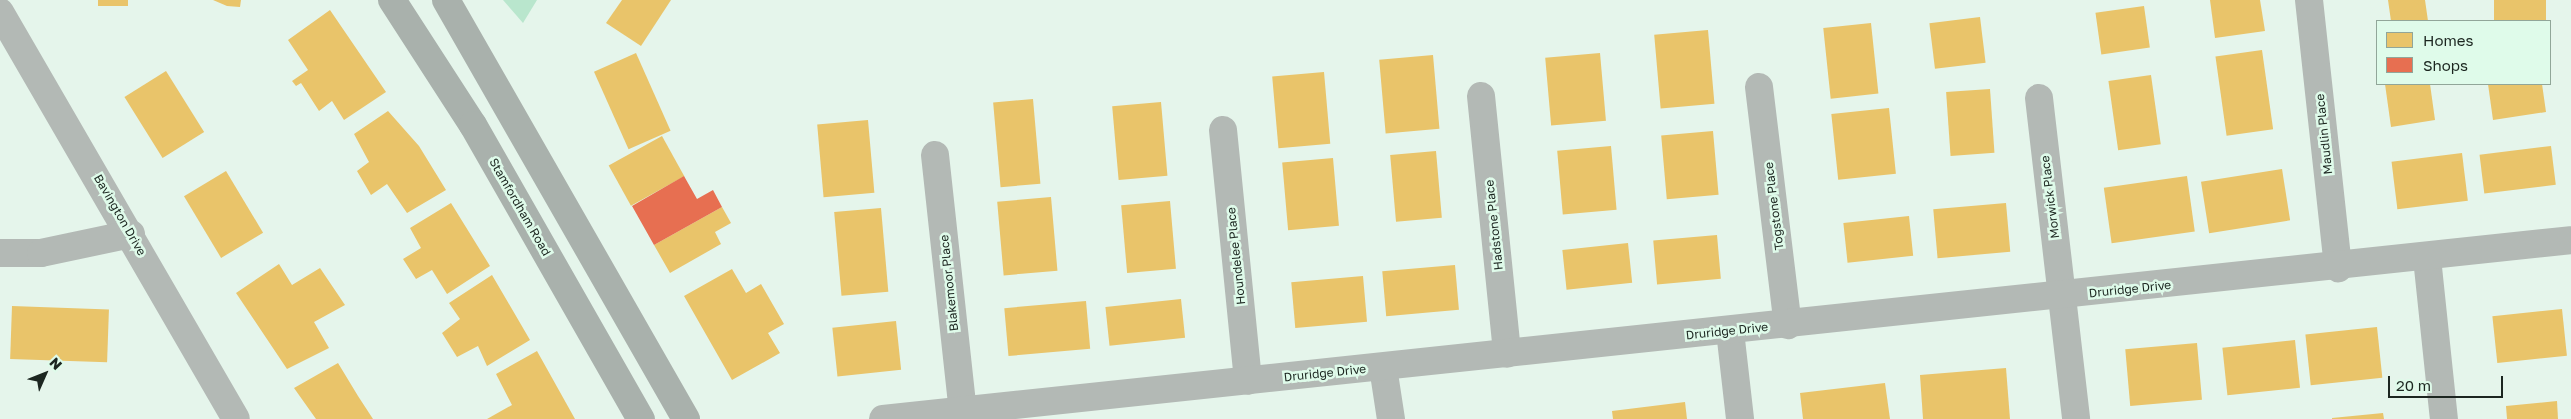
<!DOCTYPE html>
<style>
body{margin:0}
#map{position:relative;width:2571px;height:419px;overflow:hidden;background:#e5f5eb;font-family:"Golos Text",sans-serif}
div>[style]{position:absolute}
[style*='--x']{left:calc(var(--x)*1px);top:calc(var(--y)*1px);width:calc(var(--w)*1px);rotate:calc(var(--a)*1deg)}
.green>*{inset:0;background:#b9e6cd}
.homes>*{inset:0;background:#e9c46a;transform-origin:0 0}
.shops>*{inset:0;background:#e76f51}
.street>*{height:28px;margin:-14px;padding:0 14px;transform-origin:14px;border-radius:14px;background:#b3b9b5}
.primary>*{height:28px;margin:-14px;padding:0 14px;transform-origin:14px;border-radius:14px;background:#a9b1ac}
span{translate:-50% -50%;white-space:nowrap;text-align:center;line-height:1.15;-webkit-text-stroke:5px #dffbea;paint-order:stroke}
.street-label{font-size:12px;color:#1c2620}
.legend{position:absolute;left:2376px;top:20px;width:175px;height:65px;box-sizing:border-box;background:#dffbea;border:1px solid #91a699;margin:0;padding:6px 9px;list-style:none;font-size:15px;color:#1c2620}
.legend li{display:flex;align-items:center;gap:10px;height:25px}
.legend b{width:25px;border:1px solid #91a699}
.north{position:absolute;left:20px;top:349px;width:50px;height:50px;-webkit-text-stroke:4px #dffbea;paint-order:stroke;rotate:46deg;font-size:14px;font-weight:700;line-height:20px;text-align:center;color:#1c2620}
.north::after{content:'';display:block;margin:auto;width:18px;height:22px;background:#1c2620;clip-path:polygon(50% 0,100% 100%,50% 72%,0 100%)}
.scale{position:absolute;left:2388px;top:376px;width:115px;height:22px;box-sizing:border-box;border:2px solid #1c2620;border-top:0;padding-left:6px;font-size:15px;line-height:18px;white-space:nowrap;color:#1c2620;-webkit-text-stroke:4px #dffbea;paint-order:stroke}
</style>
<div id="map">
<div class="green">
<i style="clip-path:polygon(503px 0,537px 0,523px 23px)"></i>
</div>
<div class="homes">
<i style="left:98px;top:0;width:30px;height:6px"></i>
<i style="clip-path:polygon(213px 0,241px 0,240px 7px,227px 6px)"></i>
<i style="clip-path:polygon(622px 0,671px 0,641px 46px,606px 23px)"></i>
<i style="clip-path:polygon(2210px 0,2260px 0,2265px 31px,2215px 38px)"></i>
<i style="clip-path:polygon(2388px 0,2425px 0,2428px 21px,2391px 21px)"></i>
<i style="left:2494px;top:0;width:52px;height:21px"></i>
<i style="left:2144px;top:6px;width:42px;height:49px;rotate:82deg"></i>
<i style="clip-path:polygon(330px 10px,386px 92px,344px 120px,332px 101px,319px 111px,301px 83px,296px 86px,292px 81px,308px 70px,288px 40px)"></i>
<i style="left:1980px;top:17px;width:46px;height:51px;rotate:83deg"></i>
<i style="left:1871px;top:23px;width:71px;height:48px;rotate:84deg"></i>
<i style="left:1708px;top:30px;width:74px;height:54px;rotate:85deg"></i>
<i style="left:2262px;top:50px;width:80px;height:47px;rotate:82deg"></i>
<i style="left:636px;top:53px;width:85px;height:46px;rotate:66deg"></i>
<i style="left:1600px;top:53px;width:68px;height:55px;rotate:85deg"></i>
<i style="left:1433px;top:55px;width:74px;height:54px;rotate:85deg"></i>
<i style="left:166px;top:71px;width:72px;height:49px;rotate:58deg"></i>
<i style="left:1324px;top:72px;width:72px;height:52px;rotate:85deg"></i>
<i style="left:2151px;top:75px;width:70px;height:43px;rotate:82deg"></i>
<i style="clip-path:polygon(2385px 84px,2430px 84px,2435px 120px,2391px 127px)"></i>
<i style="clip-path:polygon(2542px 84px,2546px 112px,2493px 120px,2488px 84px)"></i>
<i style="left:1990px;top:89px;width:64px;height:44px;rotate:86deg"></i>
<i style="left:1033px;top:99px;width:85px;height:40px;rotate:85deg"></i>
<i style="left:1161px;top:102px;width:74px;height:49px;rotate:85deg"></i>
<i style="left:1889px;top:108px;width:66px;height:58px;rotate:84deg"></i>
<i style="clip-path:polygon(388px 111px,419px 146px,446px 190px,407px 213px,387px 184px,371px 195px,357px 171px,369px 162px,354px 134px)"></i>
<i style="left:868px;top:120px;width:73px;height:51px;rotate:85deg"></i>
<i style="left:1713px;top:131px;width:64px;height:52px;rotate:85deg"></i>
<i style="left:662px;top:136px;width:46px;height:61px;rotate:61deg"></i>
<i style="left:1611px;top:146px;width:64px;height:54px;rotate:85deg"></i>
<i style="left:2551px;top:146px;width:39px;height:72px;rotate:83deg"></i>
<i style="left:1436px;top:151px;width:67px;height:46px;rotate:85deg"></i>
<i style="left:2462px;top:153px;width:48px;height:71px;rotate:83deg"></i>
<i style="left:1333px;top:158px;width:68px;height:51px;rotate:85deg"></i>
<i style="left:2282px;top:169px;width:52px;height:82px;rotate:81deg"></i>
<i style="left:226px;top:171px;width:72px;height:49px;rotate:59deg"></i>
<i style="left:2187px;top:176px;width:56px;height:84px;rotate:82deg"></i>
<i style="left:1051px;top:197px;width:74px;height:54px;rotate:85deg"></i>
<i style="left:1170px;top:201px;width:68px;height:49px;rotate:85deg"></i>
<i style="clip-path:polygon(451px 203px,490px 266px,447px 294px,432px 270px,416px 279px,403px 259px,421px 248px,410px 228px)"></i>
<i style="left:2006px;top:203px;width:49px;height:73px;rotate:85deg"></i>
<i style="clip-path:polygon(722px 207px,731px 223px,715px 232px,721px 244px,670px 273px,654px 245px)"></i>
<i style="left:881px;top:208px;width:84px;height:47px;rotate:85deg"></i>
<i style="left:1909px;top:216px;width:40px;height:66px;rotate:84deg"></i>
<i style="left:1717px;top:235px;width:44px;height:64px;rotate:85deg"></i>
<i style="left:1628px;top:243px;width:40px;height:66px;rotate:84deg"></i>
<i style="clip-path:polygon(279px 264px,292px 285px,320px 268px,345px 305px,314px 322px,329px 348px,287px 369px,236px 293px)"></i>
<i style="left:1455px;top:265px;width:45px;height:73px;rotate:85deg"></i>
<i style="clip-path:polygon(732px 269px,746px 293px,761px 284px,784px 324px,768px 333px,780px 353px,732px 380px,684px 296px)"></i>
<i style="clip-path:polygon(492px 275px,530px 340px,487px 366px,478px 346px,457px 357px,442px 333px,460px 319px,449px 303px)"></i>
<i style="left:1363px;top:276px;width:46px;height:72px;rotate:85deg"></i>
<i style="left:1181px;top:299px;width:39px;height:76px;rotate:84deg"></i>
<i style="left:1086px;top:301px;width:48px;height:82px;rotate:85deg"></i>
<i style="left:12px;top:306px;width:97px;height:53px;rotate:2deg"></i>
<i style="left:2562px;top:309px;width:47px;height:70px;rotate:84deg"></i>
<i style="left:896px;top:321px;width:49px;height:64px;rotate:84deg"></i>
<i style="left:2377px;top:327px;width:51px;height:72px;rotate:84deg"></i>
<i style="left:2295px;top:340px;width:48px;height:73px;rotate:84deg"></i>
<i style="left:2197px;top:343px;width:57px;height:72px;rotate:85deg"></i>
<i style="clip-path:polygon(537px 351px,575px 419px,487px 419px,512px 405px,496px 374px)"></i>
<i style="clip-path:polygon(338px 363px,358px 396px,373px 419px,316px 419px,294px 388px)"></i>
<i style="clip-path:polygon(2006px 368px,2010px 419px,1923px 419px,1920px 375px)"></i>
<i style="clip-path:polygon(1885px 383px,1890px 419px,1803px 419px,1800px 393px)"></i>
<i style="clip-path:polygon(2557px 401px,2558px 419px,2507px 419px,2506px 406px)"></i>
<i style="clip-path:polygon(1685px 402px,1687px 419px,1613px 419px,1612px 411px)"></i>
<i style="clip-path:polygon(2383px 413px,2384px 419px,2332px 419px,2332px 418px)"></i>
</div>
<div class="shops">
<i style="clip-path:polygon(684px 176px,697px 199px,713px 190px,722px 207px,654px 245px,632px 206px)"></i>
</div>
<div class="street">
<i style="--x:2309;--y:0;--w:270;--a:83.8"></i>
<i style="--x:0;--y:12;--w:470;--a:59.9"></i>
<i style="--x:1759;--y:87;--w:240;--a:83.1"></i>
<i style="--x:1481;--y:96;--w:259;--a:84.2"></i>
<i style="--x:2039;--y:98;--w:323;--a:83.4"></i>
<i style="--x:1223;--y:130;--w:252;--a:84.3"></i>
<i style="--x:935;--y:155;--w:258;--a:83.8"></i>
<i style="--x:0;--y:253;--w:41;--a:0"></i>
<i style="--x:41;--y:253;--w:92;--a:-11.9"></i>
<i style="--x:2427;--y:258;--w:162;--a:84"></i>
<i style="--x:1730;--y:331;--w:89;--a:83.5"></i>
<i style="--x:1383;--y:367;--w:53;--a:81.3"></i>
<i style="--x:883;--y:419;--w:1697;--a:-6.05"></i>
</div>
<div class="primary">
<i style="--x:392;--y:0;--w:149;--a:57.1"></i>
<i style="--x:473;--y:125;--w:339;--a:60.3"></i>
<i style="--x:446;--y:0;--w:483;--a:60.2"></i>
</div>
<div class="street-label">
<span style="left:2324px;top:134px;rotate:-96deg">Maudlin Place</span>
<span style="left:2050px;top:197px;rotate:-97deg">Morwick Place</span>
<span style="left:1774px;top:206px;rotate:-97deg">Togstone Place</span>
<span style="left:520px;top:207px;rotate:60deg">Stamfordham Road</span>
<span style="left:120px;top:215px;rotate:60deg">Bavington Drive</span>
<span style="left:1494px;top:225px;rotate:-96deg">Hadstone Place</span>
<span style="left:1236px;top:256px;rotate:-96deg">Houndelee Place</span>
<span style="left:949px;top:283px;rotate:-96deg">Blakemoor Place</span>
<span style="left:2130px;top:289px;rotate:-6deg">Druridge Drive</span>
<span style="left:1727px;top:331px;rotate:-6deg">Druridge Drive</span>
<span style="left:1325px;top:373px;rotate:-6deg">Druridge Drive</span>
</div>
<ul class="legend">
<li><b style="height:14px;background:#e9c46a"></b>Homes</li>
<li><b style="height:14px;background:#e76f51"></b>Shops</li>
</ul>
<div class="north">N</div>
<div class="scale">20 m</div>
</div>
